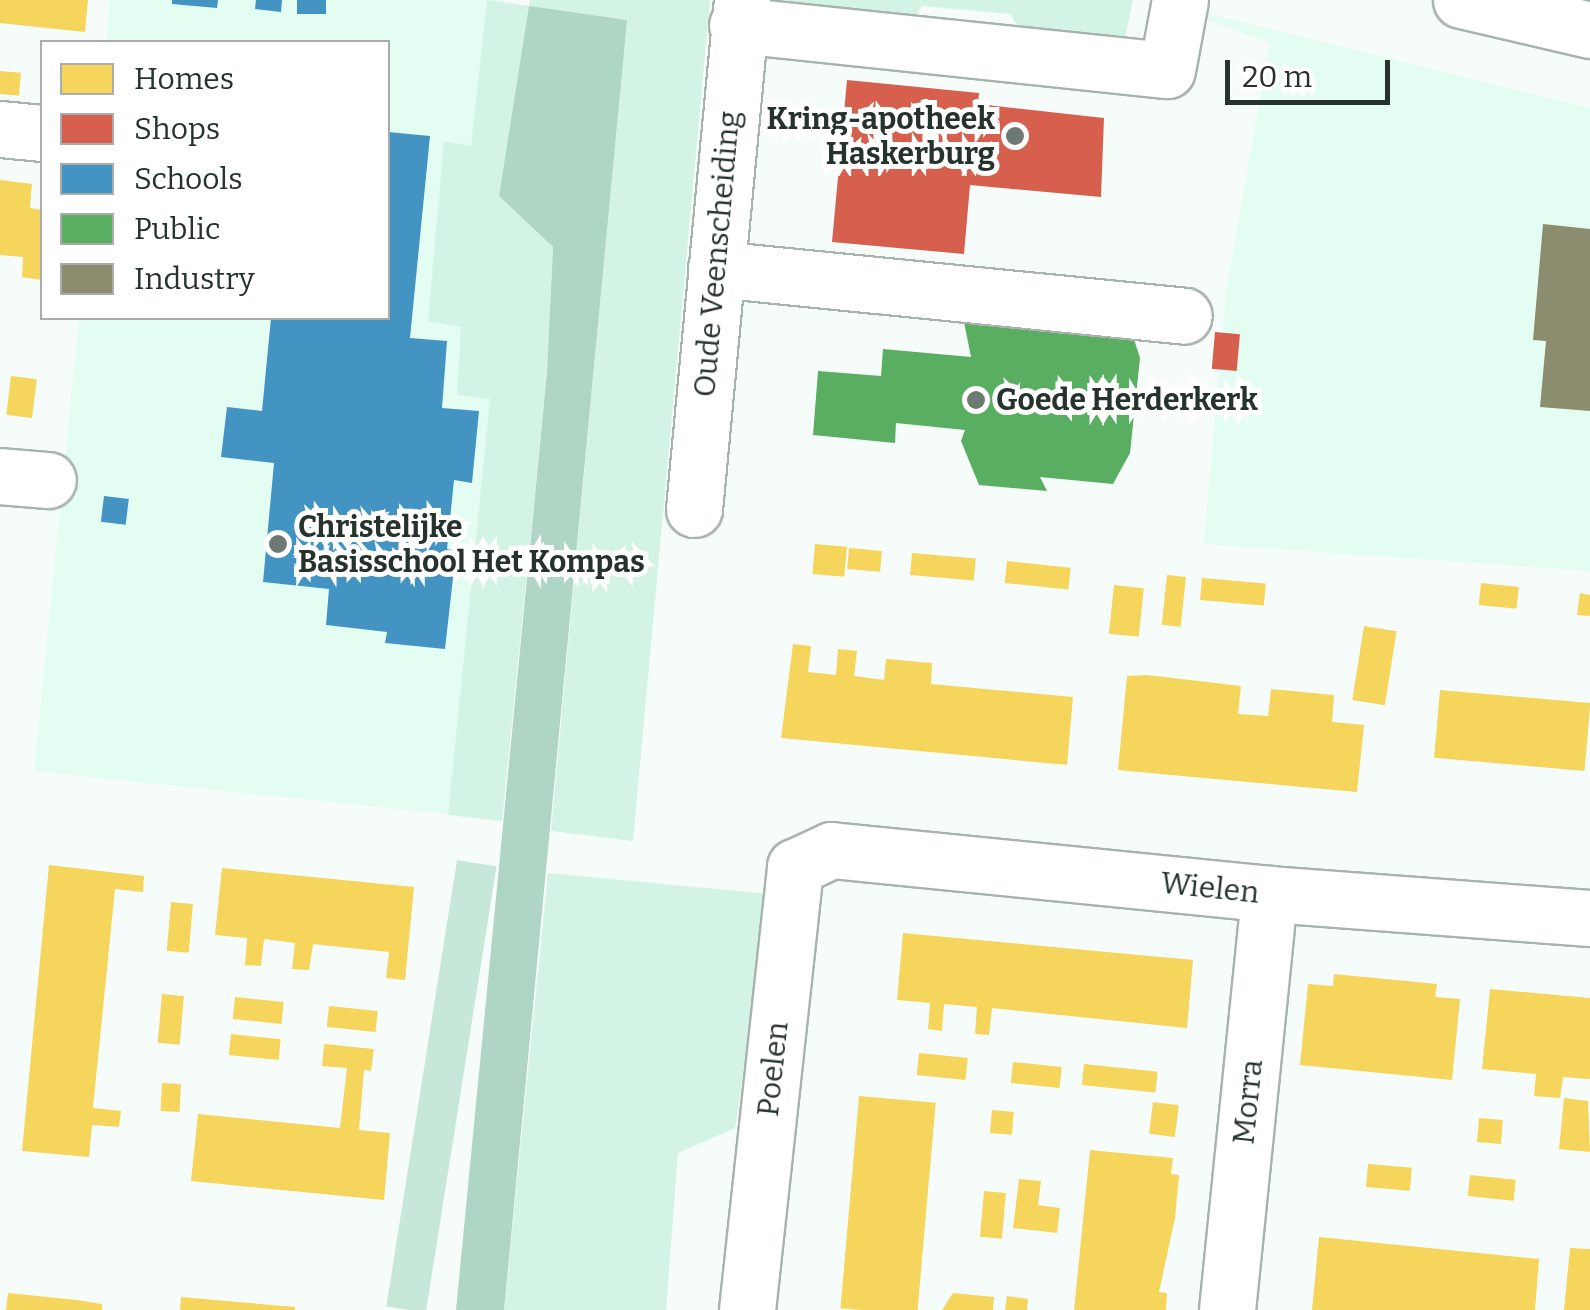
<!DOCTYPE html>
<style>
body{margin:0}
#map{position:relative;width:1590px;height:1310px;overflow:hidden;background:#f6fcf9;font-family:Bitter,serif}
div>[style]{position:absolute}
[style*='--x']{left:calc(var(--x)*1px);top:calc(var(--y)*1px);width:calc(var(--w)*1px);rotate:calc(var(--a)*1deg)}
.built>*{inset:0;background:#e4fdf2}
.green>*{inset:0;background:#d3f4e5}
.forest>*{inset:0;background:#c7e8d9;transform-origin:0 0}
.water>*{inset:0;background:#afd6c4}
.homes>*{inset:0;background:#f6d55c;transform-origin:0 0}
.shops>*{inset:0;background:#d6604d;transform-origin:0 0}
.schools>*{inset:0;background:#4393c3;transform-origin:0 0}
.public>*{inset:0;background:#5aae61}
.industry>*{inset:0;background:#8c8c6e}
.roads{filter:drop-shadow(2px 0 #aab2ae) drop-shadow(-2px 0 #aab2ae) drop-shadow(0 2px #aab2ae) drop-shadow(0 -2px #aab2ae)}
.minor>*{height:55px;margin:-27.5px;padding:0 27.5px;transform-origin:27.5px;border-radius:27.5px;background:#fefffe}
.dots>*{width:28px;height:28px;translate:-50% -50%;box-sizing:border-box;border:5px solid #fff;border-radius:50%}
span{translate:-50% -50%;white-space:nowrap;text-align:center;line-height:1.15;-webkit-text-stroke:10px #fff;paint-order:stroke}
.poi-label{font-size:30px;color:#26322c;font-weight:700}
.right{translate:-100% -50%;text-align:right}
.left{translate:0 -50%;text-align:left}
.street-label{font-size:30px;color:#26322c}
.legend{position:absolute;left:40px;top:40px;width:350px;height:280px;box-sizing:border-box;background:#fff;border:2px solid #a8adab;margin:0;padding:12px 18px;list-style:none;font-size:30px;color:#26322c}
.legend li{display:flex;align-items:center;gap:20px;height:50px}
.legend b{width:50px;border:2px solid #a8adab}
.scale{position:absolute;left:1225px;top:60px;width:165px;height:45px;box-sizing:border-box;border:5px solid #26322c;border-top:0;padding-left:12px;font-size:30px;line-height:35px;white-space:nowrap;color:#26322c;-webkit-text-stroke:8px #fff;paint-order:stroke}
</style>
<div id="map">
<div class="built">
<i style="clip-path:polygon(110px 0,504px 0,482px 171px,524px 265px,475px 817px,34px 771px,79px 318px,388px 318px,388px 42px,106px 42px)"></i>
<i style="clip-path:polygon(1152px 0,1590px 108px,1590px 571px,1204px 544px,1226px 292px,1270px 43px)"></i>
</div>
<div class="green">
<i style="clip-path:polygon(487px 0,529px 6px,530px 0,710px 0,633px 841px,551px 831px,626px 20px,530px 7px,499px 196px,553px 247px,547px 372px,502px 821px,448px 815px,490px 399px,457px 395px,461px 327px,428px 321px,444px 141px,471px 146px)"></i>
<i style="clip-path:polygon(784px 0,1133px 0,1122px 52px,1025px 38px,1010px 14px,922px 6px,908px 29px)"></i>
<i style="clip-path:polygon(548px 873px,770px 894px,735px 1128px,678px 1153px,666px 1310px,504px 1310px)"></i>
</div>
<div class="forest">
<i style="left:457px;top:860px;width:40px;height:452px;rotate:9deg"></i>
</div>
<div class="water">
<i style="clip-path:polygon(529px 6px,627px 20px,504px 1310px,456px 1310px,547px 372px,553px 247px,499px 196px)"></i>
</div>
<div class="homes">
<i style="clip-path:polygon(0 0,88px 0,85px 32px,0 23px)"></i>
<i style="left:0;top:71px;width:21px;height:23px;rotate:5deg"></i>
<i style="clip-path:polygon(0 180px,32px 184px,30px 208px,42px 210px,42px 280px,22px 277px,23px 257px,0 255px)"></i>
<i style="left:11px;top:376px;width:26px;height:39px;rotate:7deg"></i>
<i style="left:815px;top:544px;width:32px;height:30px;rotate:5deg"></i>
<i style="left:849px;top:548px;width:33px;height:21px;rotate:5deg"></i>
<i style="left:912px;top:553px;width:64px;height:22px;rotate:5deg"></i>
<i style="left:1007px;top:561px;width:64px;height:22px;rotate:6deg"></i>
<i style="left:1167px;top:575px;width:19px;height:50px;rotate:6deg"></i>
<i style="left:1202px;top:578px;width:64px;height:22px;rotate:5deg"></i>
<i style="left:1481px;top:583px;width:38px;height:22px;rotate:6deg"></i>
<i style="left:1114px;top:585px;width:30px;height:49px;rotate:6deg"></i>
<i style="clip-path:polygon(1580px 593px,1590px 595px,1590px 616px,1577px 615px)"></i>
<i style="left:1364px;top:626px;width:33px;height:75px;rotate:9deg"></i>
<i style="clip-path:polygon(793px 644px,811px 646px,808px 672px,836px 675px,838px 649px,857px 651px,854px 676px,884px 680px,886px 659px,932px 663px,931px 684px,1073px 697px,1067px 765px,781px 738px)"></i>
<i style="clip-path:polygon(1147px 675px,1241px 686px,1238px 714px,1268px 716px,1271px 689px,1334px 695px,1332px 722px,1364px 725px,1357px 792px,1118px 770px,1127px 676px)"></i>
<i style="left:1440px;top:690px;width:151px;height:68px;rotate:5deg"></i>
<i style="clip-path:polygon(49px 865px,144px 876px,143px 892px,115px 889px,93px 1108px,121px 1111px,119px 1127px,92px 1125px,89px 1157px,22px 1151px)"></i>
<i style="clip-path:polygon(222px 868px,414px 887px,405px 980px,386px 978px,389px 952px,313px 944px,309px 970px,292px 969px,295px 943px,264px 939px,261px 966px,245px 965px,247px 938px,215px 935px)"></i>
<i style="left:171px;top:902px;width:22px;height:49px;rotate:5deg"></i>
<i style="clip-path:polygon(903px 933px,1193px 960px,1187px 1028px,992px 1008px,989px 1035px,975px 1034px,977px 1007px,944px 1004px,942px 1031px,928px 1029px,930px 1003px,897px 1000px)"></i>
<i style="clip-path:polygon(1334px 974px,1437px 984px,1435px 997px,1460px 999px,1452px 1080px,1300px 1065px,1308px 984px,1333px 986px)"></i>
<i style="clip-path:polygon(1490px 989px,1590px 998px,1590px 1079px,1563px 1077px,1560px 1098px,1534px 1096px,1536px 1074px,1482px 1069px)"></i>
<i style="left:162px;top:994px;width:22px;height:49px;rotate:5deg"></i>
<i style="left:235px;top:997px;width:49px;height:22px;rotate:6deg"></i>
<i style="left:329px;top:1006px;width:49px;height:21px;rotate:6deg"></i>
<i style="left:231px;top:1034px;width:50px;height:21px;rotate:6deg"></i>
<i style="clip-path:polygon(324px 1044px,374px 1049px,371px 1071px,364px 1070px,359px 1130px,390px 1133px,384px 1200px,191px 1181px,198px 1114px,340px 1128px,347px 1068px,322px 1066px)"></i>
<i style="left:919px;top:1053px;width:49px;height:22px;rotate:6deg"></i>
<i style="left:1013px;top:1062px;width:49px;height:21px;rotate:6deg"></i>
<i style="left:1084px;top:1064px;width:74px;height:21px;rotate:6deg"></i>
<i style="left:162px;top:1083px;width:19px;height:28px;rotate:3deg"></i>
<i style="left:859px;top:1096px;width:77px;height:213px;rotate:5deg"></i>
<i style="clip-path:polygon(1564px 1098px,1588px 1101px,1590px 1152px,1559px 1149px)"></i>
<i style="left:1153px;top:1102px;width:26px;height:32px;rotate:7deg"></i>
<i style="left:992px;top:1110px;width:22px;height:23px;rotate:5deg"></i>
<i style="left:1479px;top:1118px;width:24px;height:24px;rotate:5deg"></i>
<i style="clip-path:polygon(1090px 1150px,1173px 1158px,1171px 1174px,1179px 1175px,1175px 1218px,1159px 1292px,1167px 1293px,1166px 1310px,1074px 1310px)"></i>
<i style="left:1368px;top:1164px;width:44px;height:23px;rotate:5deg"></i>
<i style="left:1470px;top:1175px;width:46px;height:21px;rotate:6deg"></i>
<i style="clip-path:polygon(1019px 1179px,1041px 1181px,1038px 1205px,1060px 1208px,1057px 1233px,1013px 1228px)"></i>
<i style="left:984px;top:1191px;width:22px;height:46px;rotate:5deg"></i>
<i style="clip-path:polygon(1319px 1237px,1539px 1259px,1535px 1310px,1312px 1310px)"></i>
<i style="clip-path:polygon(1570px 1248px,1590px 1249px,1590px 1310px,1564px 1310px)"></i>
<i style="clip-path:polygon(8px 1293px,77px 1300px,102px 1304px,102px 1310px,6px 1310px)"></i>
<i style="clip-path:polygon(953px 1293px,994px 1297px,993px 1310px,942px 1310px)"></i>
<i style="clip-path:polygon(1007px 1296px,1028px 1299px,1027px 1310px,1005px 1310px)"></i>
<i style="clip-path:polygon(181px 1297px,295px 1307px,295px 1310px,180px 1310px)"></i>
</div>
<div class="shops">
<i style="clip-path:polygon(847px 80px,979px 93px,978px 104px,1104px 118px,1101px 197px,970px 185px,964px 254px,832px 242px)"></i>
<i style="left:1215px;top:332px;width:25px;height:37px;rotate:5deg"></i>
</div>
<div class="schools">
<i style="clip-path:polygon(172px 0,218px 0,217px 8px,172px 4px)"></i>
<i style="clip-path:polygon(256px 0,282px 0,281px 12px,255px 9px)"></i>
<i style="left:297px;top:0;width:29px;height:14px"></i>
<i style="clip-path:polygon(388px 132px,430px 136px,410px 338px,447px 341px,442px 408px,479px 411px,472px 483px,454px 480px,447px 549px,456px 551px,445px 649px,385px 643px,387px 632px,326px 625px,329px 589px,263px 582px,274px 463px,221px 457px,227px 407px,262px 411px,271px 318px,388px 318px)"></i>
<i style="left:104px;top:496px;width:25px;height:26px;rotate:7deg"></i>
</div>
<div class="public">
<i style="clip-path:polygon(960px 302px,1131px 330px,1140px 358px,1130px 453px,1113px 484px,1040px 477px,1047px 491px,979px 485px,961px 441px,965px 430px,896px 423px,895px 443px,813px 435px,818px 371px,881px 376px,883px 349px,971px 357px)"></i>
</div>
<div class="industry">
<i style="clip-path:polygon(1543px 224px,1590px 229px,1590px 411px,1540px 407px,1546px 341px,1533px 340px)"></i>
</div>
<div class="roads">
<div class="minor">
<i style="--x:1461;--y:0;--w:132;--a:13.1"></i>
<i style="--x:737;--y:25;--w:432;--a:6"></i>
<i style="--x:1167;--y:70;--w:71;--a:-79.5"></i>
<i style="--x:0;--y:129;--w:42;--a:5.4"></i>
<i style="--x:716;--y:269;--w:470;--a:5.7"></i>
<i style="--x:0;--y:476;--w:48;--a:4.8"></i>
<i style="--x:694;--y:509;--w:511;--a:-84.61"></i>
<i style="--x:747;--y:1310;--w:446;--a:-83.8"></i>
<i style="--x:795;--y:867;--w:40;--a:-25"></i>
<i style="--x:831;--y:850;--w:440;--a:5.7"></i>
<i style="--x:1269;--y:894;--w:322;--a:4.3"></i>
<i style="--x:1227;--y:1310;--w:418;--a:-84.2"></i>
</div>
</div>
<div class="dots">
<i style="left:1015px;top:136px;background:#6f7974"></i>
<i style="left:976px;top:400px;background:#6f7974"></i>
<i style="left:278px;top:544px;background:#6f7974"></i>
</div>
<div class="poi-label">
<span class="right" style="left:995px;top:136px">Kring-apotheek<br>Haskerburg</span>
<span class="left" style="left:996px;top:400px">Goede Herderkerk</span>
<span class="left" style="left:298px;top:544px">Christelijke<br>Basisschool Het Kompas</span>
</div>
<div class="street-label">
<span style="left:717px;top:254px;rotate:-85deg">Oude Veenscheiding</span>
<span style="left:1210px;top:888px;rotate:6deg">Wielen</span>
<span style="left:773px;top:1069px;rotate:-84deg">Poelen</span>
<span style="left:1248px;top:1102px;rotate:-84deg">Morra</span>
</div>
<ul class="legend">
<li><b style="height:28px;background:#f6d55c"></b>Homes</li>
<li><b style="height:28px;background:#d6604d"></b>Shops</li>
<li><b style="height:28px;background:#4393c3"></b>Schools</li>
<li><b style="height:28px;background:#5aae61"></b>Public</li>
<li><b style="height:28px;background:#8c8c6e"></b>Industry</li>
</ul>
<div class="scale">20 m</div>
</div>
